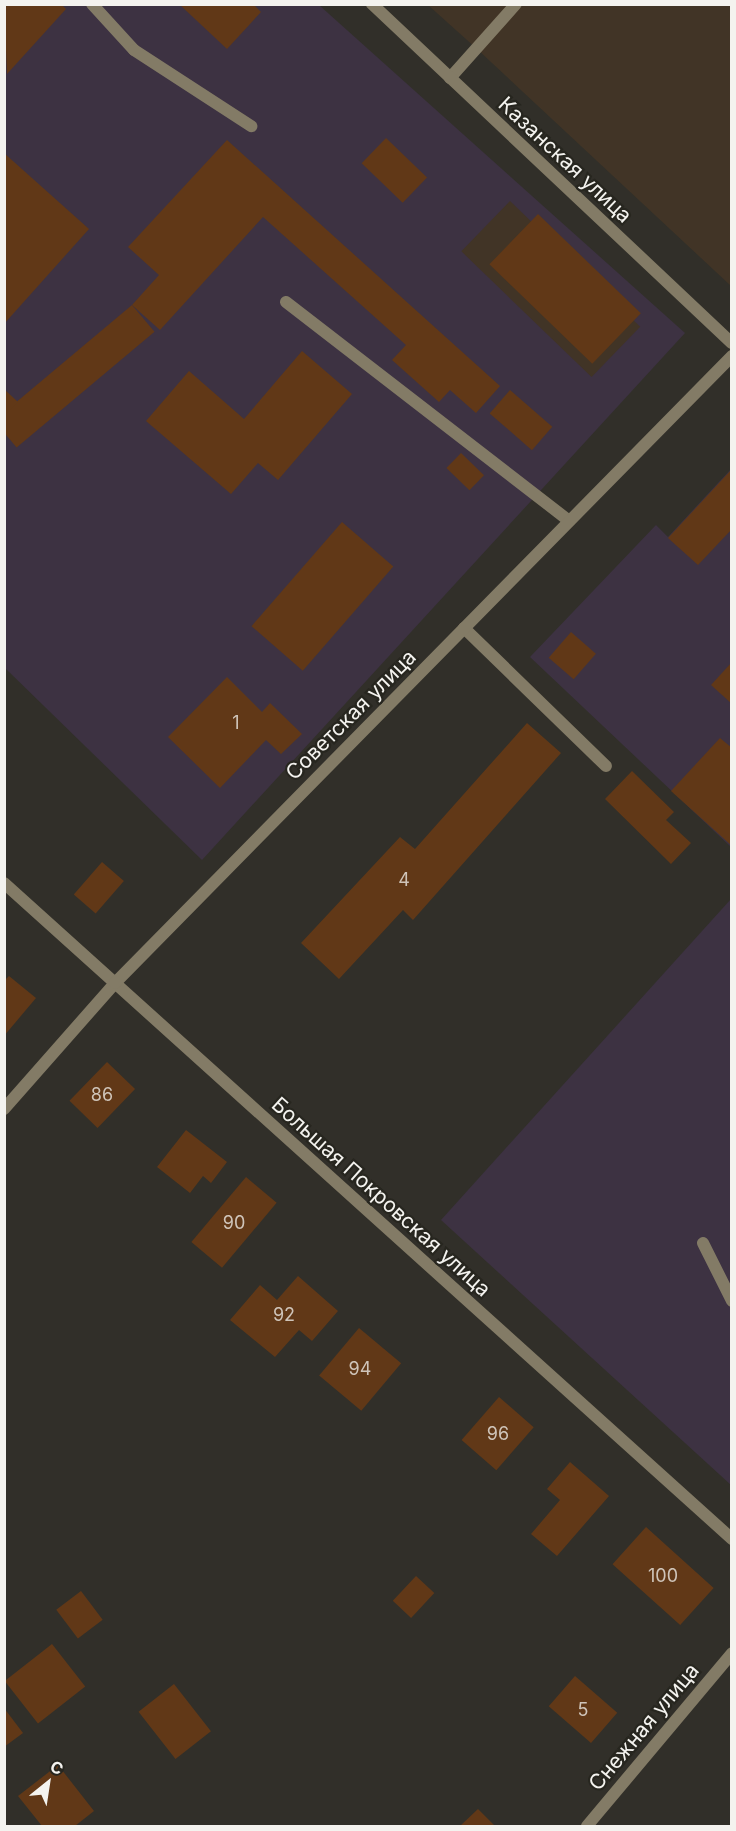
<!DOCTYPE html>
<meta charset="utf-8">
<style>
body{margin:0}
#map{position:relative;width:736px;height:1831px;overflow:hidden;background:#312f29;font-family:Inter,sans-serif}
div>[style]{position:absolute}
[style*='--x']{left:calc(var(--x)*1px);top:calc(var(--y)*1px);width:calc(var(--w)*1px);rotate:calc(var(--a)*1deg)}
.industrial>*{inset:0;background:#3d3242}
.education>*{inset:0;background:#413426;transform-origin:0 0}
.building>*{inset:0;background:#613817;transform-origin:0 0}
.lane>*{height:12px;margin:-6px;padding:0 6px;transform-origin:6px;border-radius:6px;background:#837b66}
.street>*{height:12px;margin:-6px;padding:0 6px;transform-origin:6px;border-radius:6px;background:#837b66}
span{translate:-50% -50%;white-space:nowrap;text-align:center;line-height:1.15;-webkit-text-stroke:4.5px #27261f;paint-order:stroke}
.number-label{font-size:18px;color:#cfc4b9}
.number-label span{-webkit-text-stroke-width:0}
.street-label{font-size:21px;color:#f4f3ef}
.frame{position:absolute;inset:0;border:6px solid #f4f3ef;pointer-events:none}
.north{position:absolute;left:18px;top:1753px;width:60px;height:60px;-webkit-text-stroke:4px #27261f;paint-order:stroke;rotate:30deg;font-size:16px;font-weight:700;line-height:24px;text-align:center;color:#f4f3ef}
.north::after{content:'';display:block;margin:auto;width:21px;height:27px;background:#f4f3ef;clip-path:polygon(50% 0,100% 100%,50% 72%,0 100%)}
</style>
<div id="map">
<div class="industrial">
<i style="clip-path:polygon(4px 5px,319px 5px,685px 333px,202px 860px,5px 668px)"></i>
<i style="clip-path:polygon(731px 469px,731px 847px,530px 657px,656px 525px,668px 537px)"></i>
<i style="clip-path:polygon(731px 899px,731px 1485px,441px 1220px)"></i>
</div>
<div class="education">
<i style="clip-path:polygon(428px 5px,731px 5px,731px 286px,477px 49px)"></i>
<i style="left:510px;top:201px;width:181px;height:70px;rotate:44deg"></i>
</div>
<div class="building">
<i style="clip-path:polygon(4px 4px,61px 4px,66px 9px,7px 74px)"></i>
<i style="clip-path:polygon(179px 4px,253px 4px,261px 12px,227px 49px)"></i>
<i style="left:386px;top:138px;width:57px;height:35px;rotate:44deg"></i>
<i style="clip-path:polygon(227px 140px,500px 386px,476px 413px,450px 390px,439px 402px,392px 360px,406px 345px,263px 217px,160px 330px,132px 305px,159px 275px,128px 247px)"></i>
<i style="clip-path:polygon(4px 153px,89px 229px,4px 324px)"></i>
<i style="left:538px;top:214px;width:143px;height:70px;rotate:44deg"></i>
<i style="left:132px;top:305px;width:35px;height:180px;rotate:50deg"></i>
<i style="clip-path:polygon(302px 351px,352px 394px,278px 480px,258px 463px,231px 494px,146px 421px,189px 371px,244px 419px)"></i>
<i style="clip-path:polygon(4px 389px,18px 402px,4px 416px)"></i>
<i style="left:510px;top:390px;width:56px;height:31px;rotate:41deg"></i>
<i style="left:461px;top:453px;width:32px;height:21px;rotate:44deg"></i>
<i style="clip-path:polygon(732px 469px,732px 529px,698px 565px,668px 538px)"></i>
<i style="left:342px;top:522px;width:68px;height:138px;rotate:41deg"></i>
<i style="left:571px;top:632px;width:33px;height:34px;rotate:41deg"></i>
<i style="clip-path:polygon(732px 662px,732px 704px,711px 685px)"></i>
<i style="clip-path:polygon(227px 677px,262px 712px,270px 703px,302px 734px,281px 754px,266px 740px,220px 788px,168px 737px)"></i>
<i style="clip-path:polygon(527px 723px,561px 753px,413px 920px,403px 910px,339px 979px,301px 943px,400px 837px,415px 849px)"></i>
<i style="clip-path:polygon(720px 738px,732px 748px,732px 846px,671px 791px)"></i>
<i style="clip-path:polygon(632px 771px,674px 812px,666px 820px,691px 843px,671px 864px,605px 799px)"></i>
<i style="left:102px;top:862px;width:29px;height:43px;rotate:41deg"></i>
<i style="clip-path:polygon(9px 976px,36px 998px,4px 1036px,4px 981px)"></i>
<i style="left:107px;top:1062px;width:39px;height:54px;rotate:44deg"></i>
<i style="clip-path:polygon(186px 1130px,227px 1162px,211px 1183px,203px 1176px,190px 1193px,157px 1167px)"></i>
<i style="left:246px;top:1177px;width:40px;height:85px;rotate:40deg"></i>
<i style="clip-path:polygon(298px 1276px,338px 1311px,312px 1341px,299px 1330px,275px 1357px,230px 1320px,260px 1285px,277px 1300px)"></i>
<i style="left:359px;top:1328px;width:55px;height:62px;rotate:40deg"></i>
<i style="left:499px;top:1397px;width:46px;height:57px;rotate:41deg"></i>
<i style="clip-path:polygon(570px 1462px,609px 1496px,557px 1556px,531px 1534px,560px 1500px,547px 1489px)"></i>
<i style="left:646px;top:1527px;width:91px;height:50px;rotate:42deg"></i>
<i style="left:416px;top:1576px;width:25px;height:34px;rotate:43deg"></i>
<i style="left:81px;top:1591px;width:36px;height:31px;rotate:53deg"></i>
<i style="left:52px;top:1644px;width:54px;height:60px;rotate:52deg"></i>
<i style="left:575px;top:1676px;width:56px;height:40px;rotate:41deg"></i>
<i style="left:174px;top:1684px;width:60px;height:45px;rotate:52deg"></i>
<i style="clip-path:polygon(4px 1708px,23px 1733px,4px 1747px)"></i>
<i style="clip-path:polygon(58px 1765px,94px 1811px,75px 1826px,42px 1826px,18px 1796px)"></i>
<i style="clip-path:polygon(478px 1809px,495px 1826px,460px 1826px)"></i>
</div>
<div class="lane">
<i style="--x:92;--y:4;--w:62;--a:47.6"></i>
<i style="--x:134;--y:50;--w:140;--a:33"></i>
<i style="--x:450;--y:78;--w:99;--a:-48.3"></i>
<i style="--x:286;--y:302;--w:358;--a:37.7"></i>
<i style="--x:464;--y:628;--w:198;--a:44.2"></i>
<i style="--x:703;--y:1243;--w:65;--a:63.4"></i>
</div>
<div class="street">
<i style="--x:372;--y:4;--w:494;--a:43.3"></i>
<i style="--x:4;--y:883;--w:980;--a:42.02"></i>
<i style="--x:4;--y:1109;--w:168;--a:-48.6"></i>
<i style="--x:115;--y:983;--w:880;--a:-45.46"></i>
<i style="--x:587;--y:1826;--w:226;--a:-50"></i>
</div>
<div class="number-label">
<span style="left:236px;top:723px">1</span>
<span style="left:404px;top:880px">4</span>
<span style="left:102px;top:1095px">86</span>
<span style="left:234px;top:1223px">90</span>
<span style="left:284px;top:1315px">92</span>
<span style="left:360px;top:1369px">94</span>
<span style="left:498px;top:1434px">96</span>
<span style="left:663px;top:1576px">100</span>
<span style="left:583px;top:1710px">5</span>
</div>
<div class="street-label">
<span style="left:565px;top:160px;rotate:43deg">Казанская улица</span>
<span style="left:351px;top:715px;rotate:-45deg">Советская улица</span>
<span style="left:381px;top:1197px;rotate:42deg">Большая Покровская улица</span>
<span style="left:644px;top:1727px;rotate:-50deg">Снежная улица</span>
</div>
<div class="frame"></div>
<div class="north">С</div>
</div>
